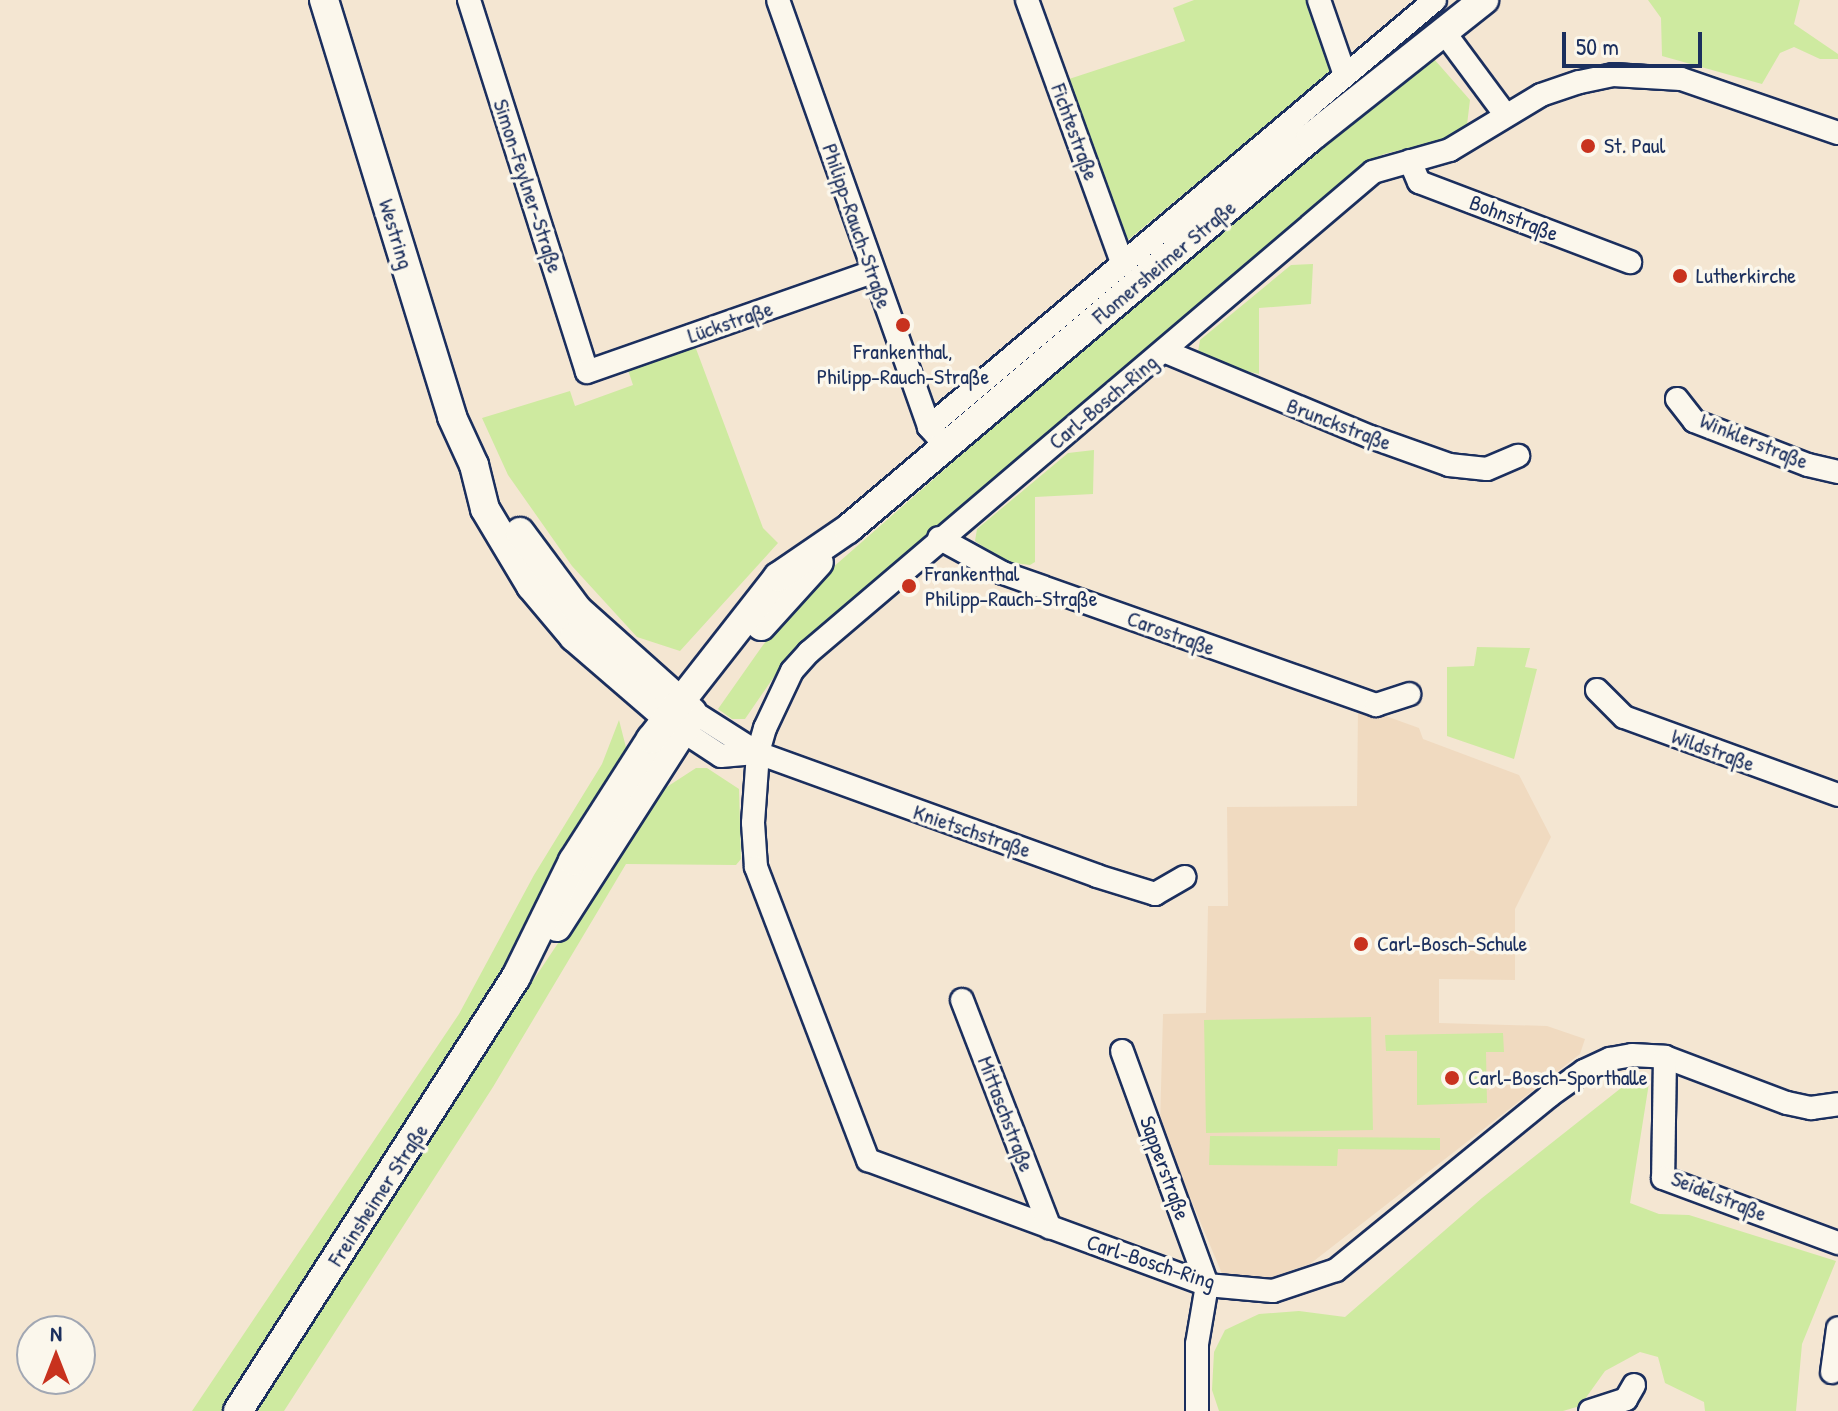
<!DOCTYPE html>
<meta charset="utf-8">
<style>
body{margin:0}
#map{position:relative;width:1838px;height:1411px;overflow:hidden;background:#f4e6d2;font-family:"Patrick Hand",sans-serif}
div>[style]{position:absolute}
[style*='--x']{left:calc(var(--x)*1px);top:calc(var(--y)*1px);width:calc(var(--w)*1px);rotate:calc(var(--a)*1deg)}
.built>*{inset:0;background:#f0dac0}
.green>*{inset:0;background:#ceeaa0;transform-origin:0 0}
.roads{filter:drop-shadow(2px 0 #1b2f5e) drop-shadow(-2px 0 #1b2f5e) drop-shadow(0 2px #1b2f5e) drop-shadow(0 -2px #1b2f5e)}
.minor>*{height:22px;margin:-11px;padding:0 11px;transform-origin:11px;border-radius:11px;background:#fbf7ec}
.major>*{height:28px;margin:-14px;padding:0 14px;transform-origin:14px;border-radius:14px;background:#fbf7ec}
.dots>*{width:22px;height:22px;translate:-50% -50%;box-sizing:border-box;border:4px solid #fbf7ec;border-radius:50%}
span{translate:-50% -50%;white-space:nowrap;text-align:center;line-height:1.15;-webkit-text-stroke:7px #fbf7ec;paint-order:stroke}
.street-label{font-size:22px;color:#1b2f5e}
.poi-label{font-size:22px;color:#1b2f5e}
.left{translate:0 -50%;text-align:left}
.north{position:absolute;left:16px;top:1315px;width:80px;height:80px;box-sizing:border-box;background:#fbf7ec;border:2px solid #a1a7b3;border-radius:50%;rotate:0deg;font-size:22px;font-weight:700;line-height:32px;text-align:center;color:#1b2f5e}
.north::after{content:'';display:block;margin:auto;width:28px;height:36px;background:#c8321e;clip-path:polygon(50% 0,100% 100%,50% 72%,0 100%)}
.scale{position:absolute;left:1562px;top:32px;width:140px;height:36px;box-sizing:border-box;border:4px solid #1b2f5e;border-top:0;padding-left:10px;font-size:24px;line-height:28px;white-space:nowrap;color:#1b2f5e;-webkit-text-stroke:6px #fbf7ec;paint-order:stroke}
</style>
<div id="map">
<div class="built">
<i style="clip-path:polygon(1358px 706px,1419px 728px,1423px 739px,1519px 775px,1551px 837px,1515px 909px,1515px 980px,1439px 979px,1439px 1023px,1547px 1026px,1585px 1039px,1580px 1054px,1310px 1264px,1269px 1278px,1223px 1276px,1160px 1126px,1163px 1014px,1206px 1013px,1208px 906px,1228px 906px,1227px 807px,1357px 806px)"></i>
</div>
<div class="green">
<i style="clip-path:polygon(1194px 0,1310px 0,1334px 69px,1128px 240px,1116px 222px,1066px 80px,1185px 41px,1173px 8px)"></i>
<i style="clip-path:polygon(1648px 0,1800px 0,1794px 24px,1838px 54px,1838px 59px,1820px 59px,1794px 47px,1780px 53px,1762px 84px,1662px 56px,1661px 18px)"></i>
<i style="clip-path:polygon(1434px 59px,1470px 100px,1467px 125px,1450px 138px,1384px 154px,1361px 165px,816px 630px,780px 668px,745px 719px,732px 719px,718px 709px,763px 645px,823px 576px,1185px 259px)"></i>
<i style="clip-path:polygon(1313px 264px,1311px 304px,1259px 308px,1259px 374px,1232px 368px,1198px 352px,1200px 340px,1291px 265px)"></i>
<i style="clip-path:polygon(695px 346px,763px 528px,778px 543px,680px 651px,637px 637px,572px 566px,508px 475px,482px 418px,570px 391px,575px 406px,633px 385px,628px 370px)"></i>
<i style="clip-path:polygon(1094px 450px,1093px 494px,1035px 497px,1035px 562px,1030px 565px,1005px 562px,975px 541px,977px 529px,1068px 453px)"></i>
<i style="clip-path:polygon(1477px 647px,1530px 648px,1525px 667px,1537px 669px,1514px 759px,1447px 736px,1447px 667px,1474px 666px)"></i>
<i style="clip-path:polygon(619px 720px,630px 763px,466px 1032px,228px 1411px,192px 1411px,459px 1014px,534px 875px,602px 764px)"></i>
<i style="clip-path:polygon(696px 768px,707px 768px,739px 789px,741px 859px,736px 865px,626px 864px,493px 1087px,284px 1411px,253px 1411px,383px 1205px,659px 792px)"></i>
<i style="left:1371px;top:1017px;width:113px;height:167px;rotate:89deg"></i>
<i style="clip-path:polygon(1503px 1033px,1504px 1052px,1486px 1052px,1487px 1103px,1417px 1105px,1417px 1051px,1386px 1051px,1385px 1035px)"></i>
<i style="clip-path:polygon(1635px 1077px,1649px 1083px,1630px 1203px,1659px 1214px,1689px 1215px,1836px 1261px,1802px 1344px,1796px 1411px,1705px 1411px,1704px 1402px,1665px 1383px,1658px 1357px,1640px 1352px,1605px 1371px,1580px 1406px,1563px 1411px,1219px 1411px,1212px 1390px,1214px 1352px,1225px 1330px,1259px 1314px,1299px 1311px,1345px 1317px,1482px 1198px)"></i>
<i style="clip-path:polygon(1210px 1136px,1440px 1138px,1440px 1150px,1338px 1149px,1337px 1166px,1209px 1165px)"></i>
</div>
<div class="roads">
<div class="minor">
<i style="--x:469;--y:0;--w:390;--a:72.4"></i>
<i style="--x:587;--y:372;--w:303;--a:-19.3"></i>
<i style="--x:778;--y:0;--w:453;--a:70.5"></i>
<i style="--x:929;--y:427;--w:13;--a:48"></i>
<i style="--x:1027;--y:0;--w:282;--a:70.1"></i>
<i style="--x:1319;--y:0;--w:79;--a:70.9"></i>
<i style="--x:1444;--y:32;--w:102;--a:53.4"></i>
<i style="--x:1838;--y:133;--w:166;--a:-161"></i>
<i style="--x:1681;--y:79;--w:68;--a:-176.6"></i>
<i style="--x:1613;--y:75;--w:35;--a:168"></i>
<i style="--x:1579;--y:82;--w:40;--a:161.1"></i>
<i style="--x:1541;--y:95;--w:106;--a:148.9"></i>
<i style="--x:1450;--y:150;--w:80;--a:164.1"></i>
<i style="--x:1373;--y:172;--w:741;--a:139.6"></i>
<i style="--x:809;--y:652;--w:25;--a:132"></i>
<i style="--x:792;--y:671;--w:63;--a:115.3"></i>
<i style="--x:765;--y:728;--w:26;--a:106"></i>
<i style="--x:758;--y:753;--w:70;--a:94.1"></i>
<i style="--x:753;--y:823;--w:44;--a:86.1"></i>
<i style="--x:756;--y:867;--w:314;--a:69.1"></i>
<i style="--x:868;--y:1160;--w:361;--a:20.2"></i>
<i style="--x:1207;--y:1285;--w:66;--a:5.2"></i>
<i style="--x:1273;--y:1291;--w:66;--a:-18.4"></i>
<i style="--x:1336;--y:1270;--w:275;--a:-39.2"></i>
<i style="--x:1549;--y:1096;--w:43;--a:-35.5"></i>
<i style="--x:1584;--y:1071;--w:29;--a:-25"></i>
<i style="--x:1610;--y:1059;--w:22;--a:-10"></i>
<i style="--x:1632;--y:1055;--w:33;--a:3"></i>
<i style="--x:1665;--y:1057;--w:130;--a:20.7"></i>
<i style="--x:1787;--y:1103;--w:25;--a:12"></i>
<i style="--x:1811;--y:1108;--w:27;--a:-8"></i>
<i style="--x:1410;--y:161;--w:23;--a:67"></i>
<i style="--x:1419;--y:182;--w:226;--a:20.8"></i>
<i style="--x:1164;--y:351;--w:224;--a:22.6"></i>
<i style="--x:1371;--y:437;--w:83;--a:19.7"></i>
<i style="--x:1449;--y:465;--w:38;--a:6"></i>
<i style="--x:1487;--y:469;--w:34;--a:-23"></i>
<i style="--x:1677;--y:399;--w:28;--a:52"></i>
<i style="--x:1694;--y:421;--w:122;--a:21.1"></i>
<i style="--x:1808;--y:465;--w:31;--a:13"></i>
<i style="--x:929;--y:427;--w:662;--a:-40.16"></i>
<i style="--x:939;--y:538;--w:73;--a:28.7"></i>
<i style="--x:1003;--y:573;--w:396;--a:19.5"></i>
<i style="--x:1376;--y:705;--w:35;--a:-18"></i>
<i style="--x:1597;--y:690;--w:38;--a:45"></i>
<i style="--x:1624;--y:717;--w:228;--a:20"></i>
<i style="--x:695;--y:713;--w:75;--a:32.4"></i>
<i style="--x:758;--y:753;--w:361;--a:19.9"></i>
<i style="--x:1097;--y:876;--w:61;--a:17.2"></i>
<i style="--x:1155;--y:894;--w:34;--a:-30"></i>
<i style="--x:683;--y:731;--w:45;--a:33.3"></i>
<i style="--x:721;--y:756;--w:37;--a:-5"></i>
<i style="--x:962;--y:1000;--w:244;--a:68.9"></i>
<i style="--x:1122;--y:1051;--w:249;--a:70"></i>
<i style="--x:1207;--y:1285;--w:60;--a:99.6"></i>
<i style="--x:1197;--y:1344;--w:67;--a:90"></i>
<i style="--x:1665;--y:1057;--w:121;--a:90.9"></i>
<i style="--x:1663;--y:1178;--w:187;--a:20.4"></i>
<i style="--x:1832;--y:1372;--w:44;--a:-82.2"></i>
<i style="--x:1590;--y:1411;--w:38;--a:-18"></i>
<i style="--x:1626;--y:1399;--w:16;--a:-60"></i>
</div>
<div class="major">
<i style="--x:324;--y:0;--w:436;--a:72.9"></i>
<i style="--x:452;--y:417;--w:53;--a:65.4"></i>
<i style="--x:474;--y:465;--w:45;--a:76"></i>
<i style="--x:485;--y:509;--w:90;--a:59.1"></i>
<i style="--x:531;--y:586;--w:67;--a:49.9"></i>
<i style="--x:574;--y:637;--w:144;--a:40.8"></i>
<i style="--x:520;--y:532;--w:97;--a:53.4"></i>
<i style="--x:578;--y:610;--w:153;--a:41.8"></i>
<i style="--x:761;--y:626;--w:86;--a:-47.8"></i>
<i style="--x:557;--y:927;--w:250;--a:-57.3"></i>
<i style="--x:238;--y:1411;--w:515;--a:-57.36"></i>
<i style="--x:516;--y:977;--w:129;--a:-63.8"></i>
<i style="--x:573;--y:861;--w:145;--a:-57.4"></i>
<i style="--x:651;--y:739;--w:206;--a:-51.9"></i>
<i style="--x:778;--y:577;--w:85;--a:-34.4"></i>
<i style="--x:848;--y:529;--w:607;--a:-40.25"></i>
<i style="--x:1311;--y:137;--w:221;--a:-38.4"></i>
</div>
</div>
<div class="dots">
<i style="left:1588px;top:146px;background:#c8321e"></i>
<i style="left:1680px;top:276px;background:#c8321e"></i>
<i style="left:903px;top:325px;background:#c8321e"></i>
<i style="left:909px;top:586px;background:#c8321e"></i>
<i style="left:1361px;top:944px;background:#c8321e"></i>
<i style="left:1452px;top:1078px;background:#c8321e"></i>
</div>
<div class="street-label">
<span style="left:1075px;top:132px;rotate:70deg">Fichtestraße</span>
<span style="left:528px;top:186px;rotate:72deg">Simon-Feylner-Straße</span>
<span style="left:1514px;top:218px;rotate:21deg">Bohnstraße</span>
<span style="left:857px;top:226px;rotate:71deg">Philipp-Rauch-Straße</span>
<span style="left:396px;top:234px;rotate:73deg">Westring</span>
<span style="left:1164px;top:262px;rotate:-40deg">Flomersheimer Straße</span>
<span style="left:730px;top:322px;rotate:-19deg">Lückstraße</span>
<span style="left:1103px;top:402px;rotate:-40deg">Carl-Bosch-Ring</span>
<span style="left:1339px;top:424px;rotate:21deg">Brunckstraße</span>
<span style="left:1754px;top:441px;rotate:22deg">Winklerstraße</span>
<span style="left:1171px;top:633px;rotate:20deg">Carostraße</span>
<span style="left:1713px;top:750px;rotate:20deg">Wildstraße</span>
<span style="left:972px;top:831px;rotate:19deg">Knietschstraße</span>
<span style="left:1006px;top:1114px;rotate:69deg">Mittaschstraße</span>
<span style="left:1165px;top:1168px;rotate:70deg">Sapperstraße</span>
<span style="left:378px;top:1195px;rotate:-57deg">Freinsheimer Straße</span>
<span style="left:1719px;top:1196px;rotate:22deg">Seidelstraße</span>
<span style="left:1151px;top:1262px;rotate:18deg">Carl-Bosch-Ring</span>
</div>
<div class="poi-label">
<span class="left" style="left:1604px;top:146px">St. Paul</span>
<span class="left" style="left:1696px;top:276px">Lutherkirche</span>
<span style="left:903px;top:364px">Frankenthal,<br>Philipp-Rauch-Straße</span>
<span class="left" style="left:925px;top:586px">Frankenthal<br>Philipp-Rauch-Straße</span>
<span class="left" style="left:1377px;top:944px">Carl-Bosch-Schule</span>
<span class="left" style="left:1468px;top:1078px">Carl-Bosch-Sporthalle</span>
</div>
<div class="north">N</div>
<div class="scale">50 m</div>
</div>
